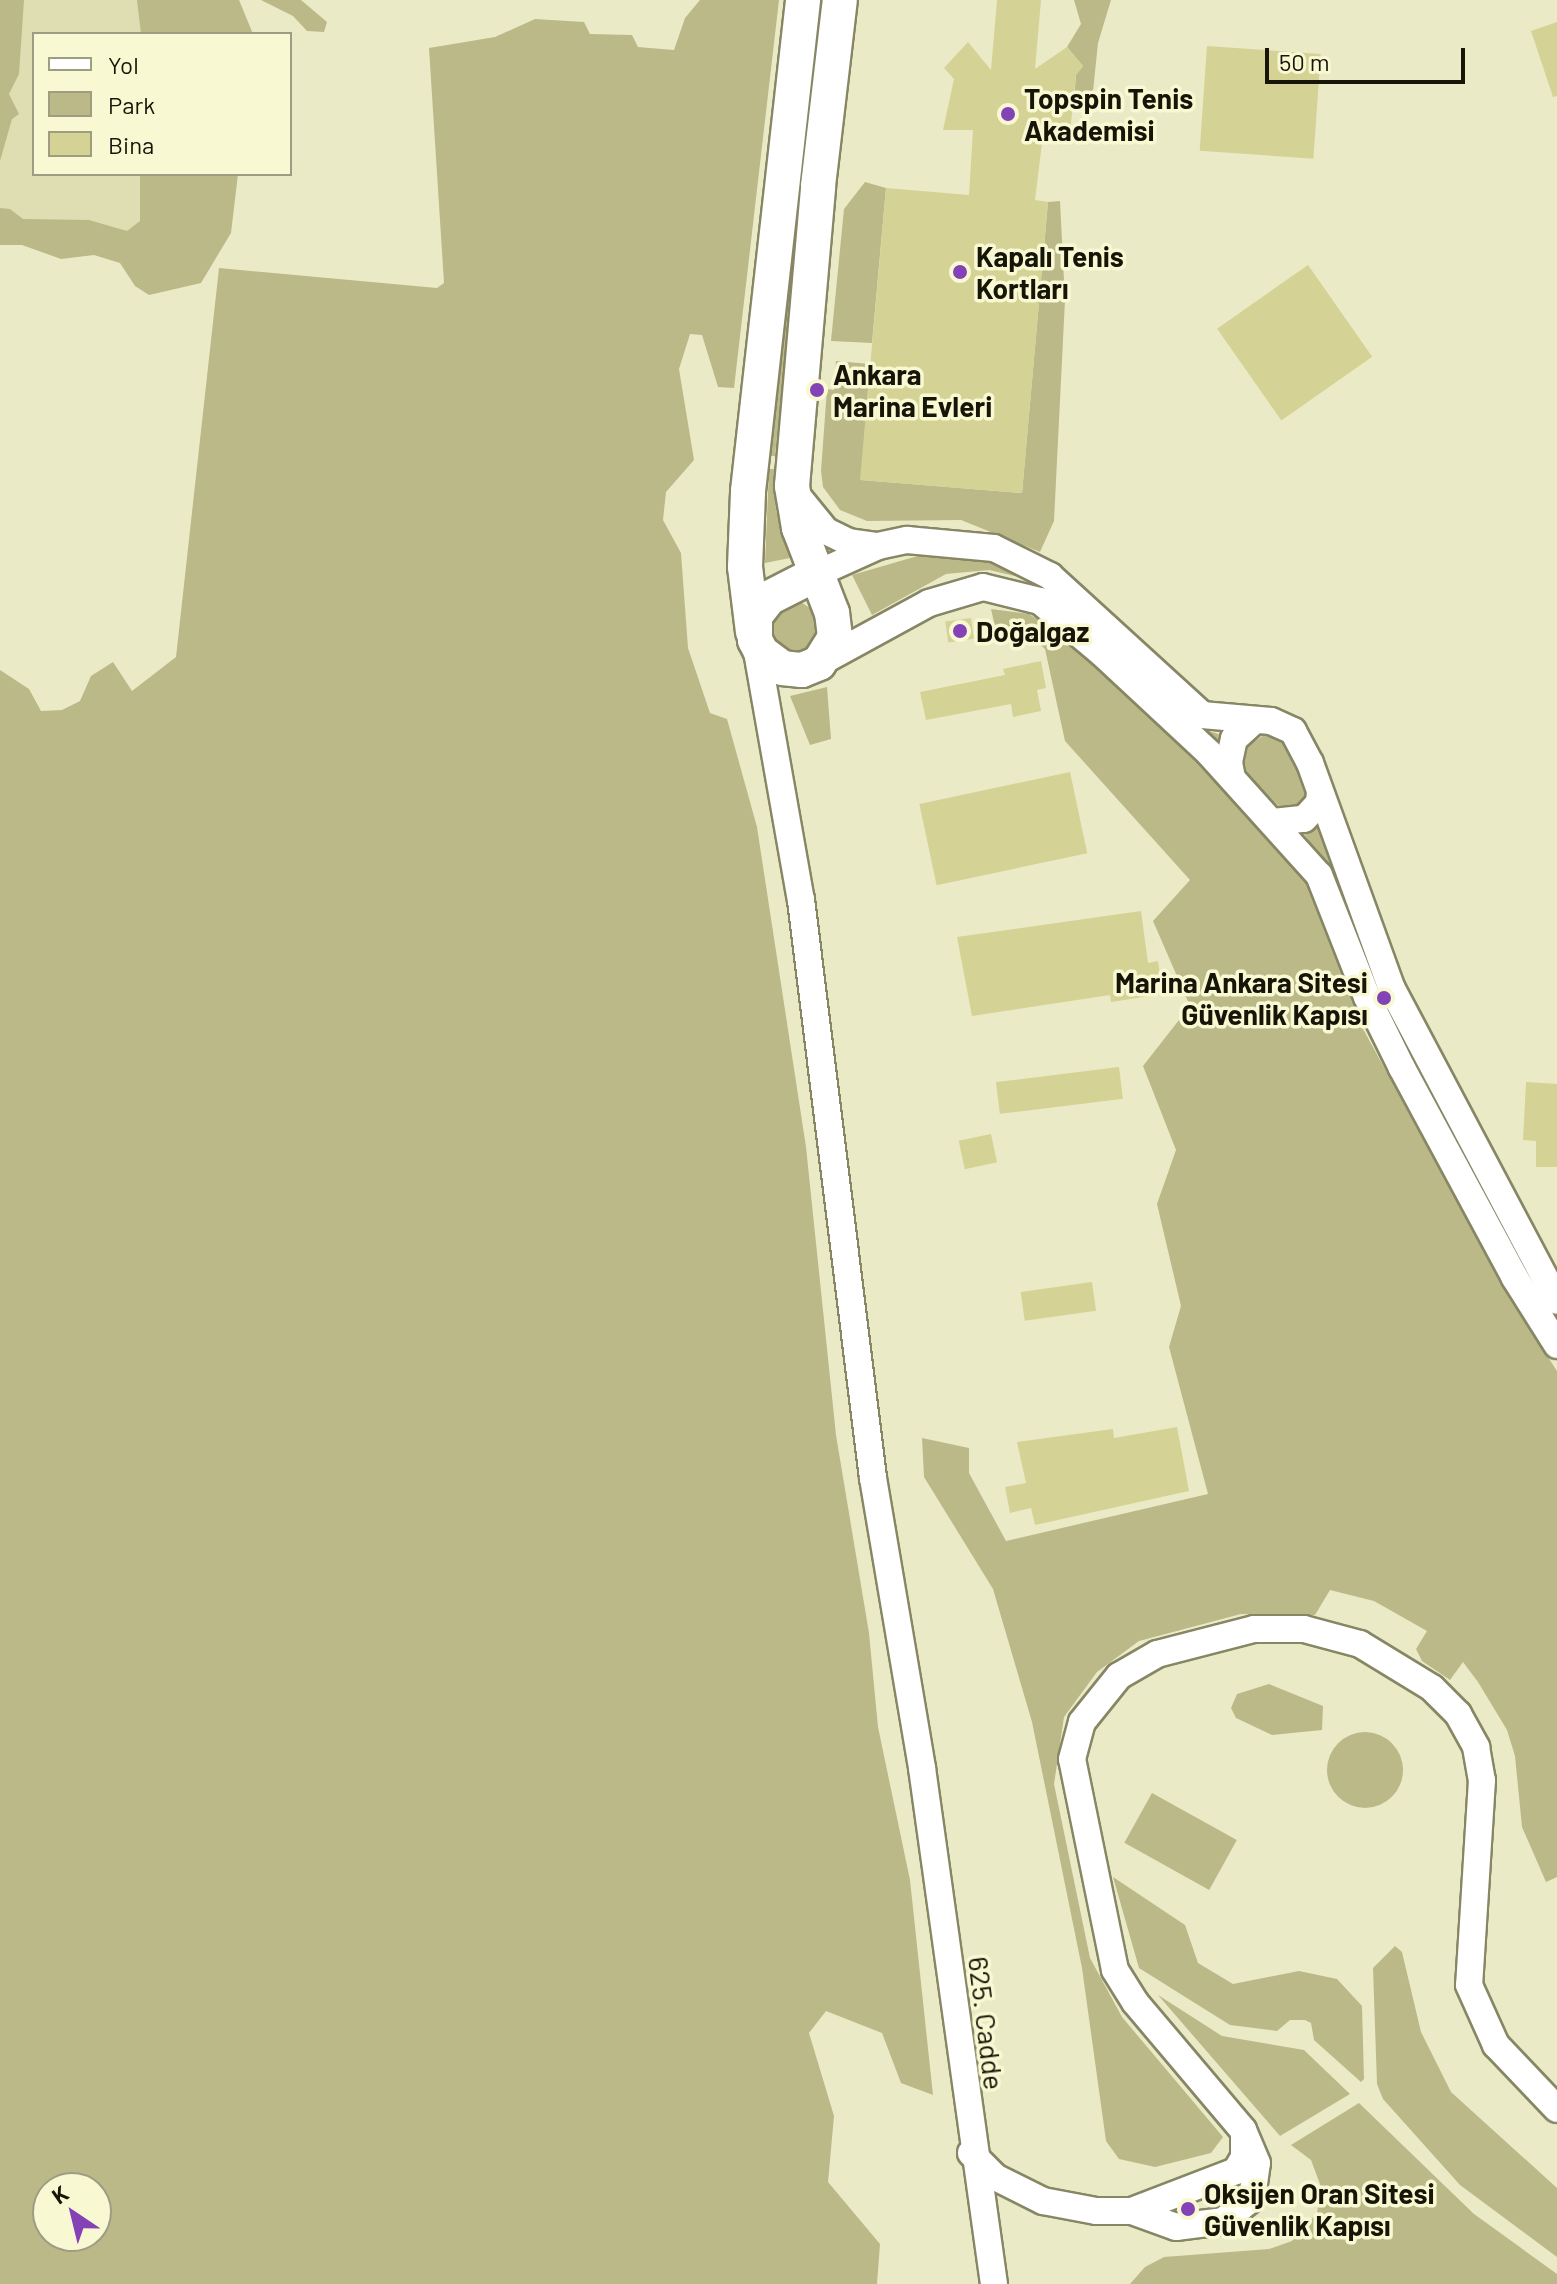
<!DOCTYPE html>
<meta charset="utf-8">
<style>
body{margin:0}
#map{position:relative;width:1557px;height:2284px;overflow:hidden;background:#ebeac6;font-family:Barlow,sans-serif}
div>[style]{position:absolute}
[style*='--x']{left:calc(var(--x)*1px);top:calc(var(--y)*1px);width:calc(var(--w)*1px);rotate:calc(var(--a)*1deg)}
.built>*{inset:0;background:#dfdeb3}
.green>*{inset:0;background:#bbb987;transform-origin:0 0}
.round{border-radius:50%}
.building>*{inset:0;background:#d4d295;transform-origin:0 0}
.roads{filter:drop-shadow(2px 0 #878665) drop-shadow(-2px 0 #878665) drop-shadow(0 2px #878665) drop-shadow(0 -2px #878665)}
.minor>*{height:26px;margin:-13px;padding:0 13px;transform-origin:13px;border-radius:13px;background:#fff}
.tertiary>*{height:34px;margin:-17px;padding:0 17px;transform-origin:17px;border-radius:17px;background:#fff}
.dots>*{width:22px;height:22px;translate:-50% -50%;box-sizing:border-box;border:4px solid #f8f8d3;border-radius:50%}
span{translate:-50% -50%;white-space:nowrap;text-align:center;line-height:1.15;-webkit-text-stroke:7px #f8f8d3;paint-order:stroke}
.poi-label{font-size:28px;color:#161508;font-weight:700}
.left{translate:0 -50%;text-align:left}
.right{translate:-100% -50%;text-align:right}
.street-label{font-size:28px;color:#161508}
.legend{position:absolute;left:32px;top:32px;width:260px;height:144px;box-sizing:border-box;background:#f8f8d3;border:2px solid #9e9d82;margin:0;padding:10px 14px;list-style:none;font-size:24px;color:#161508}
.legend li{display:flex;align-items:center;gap:16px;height:40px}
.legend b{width:40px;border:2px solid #9e9d82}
.north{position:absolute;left:32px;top:2172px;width:80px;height:80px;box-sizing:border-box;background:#f8f8d3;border:2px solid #9e9d82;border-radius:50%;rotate:325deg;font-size:22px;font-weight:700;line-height:32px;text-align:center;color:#161508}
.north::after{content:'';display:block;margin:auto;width:28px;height:36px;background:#8342b6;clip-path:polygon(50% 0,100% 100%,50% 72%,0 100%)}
.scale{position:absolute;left:1265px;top:48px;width:200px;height:36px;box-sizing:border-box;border:4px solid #161508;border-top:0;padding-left:10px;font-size:24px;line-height:28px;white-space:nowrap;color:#161508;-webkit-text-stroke:6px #f8f8d3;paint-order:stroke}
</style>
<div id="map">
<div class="built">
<i style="clip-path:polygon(0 0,162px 0,159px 34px,34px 34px,34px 174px,150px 174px,146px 239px,0 224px)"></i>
</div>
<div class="green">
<i style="clip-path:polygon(0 0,24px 0,19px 74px,9px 94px,19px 114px,12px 119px,0 161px)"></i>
<i style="clip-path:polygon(137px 0,239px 0,253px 34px,141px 34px)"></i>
<i style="clip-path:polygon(261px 0,301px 0,327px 22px,324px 32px,307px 31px,293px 16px)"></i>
<i style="clip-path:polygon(evenodd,700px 0,779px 0,734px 388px,718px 387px,702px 335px,690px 334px,679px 369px,694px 460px,666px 492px,663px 520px,681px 553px,688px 648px,710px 713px,727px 719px,757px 827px,806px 1147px,836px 1435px,869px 1633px,878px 1727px,910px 1880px,933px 2095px,901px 2083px,882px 2033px,826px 2011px,809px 2033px,834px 2116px,828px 2182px,880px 2244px,877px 2284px,0 2284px,0 670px,29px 689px,41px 711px,62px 710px,80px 701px,91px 676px,113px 662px,132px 691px,176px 657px,219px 268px,437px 288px,444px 283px,429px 48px,495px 37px,535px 19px,584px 22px,590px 34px,632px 35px,638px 47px,674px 50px,685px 18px,700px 0,96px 2188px,96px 2236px,48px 2236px,48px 2188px,96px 2188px)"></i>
<i style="clip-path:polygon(1074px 0,1111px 0,1098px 43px,1092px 101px,1074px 99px,1076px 75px,1083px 66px,1067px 47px,1081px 24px)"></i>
<i style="clip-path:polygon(140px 174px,238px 174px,231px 233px,201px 283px,149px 295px,135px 286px,120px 263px,94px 255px,61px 259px,22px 245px,0 245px,0 208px,10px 209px,23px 219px,89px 220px,127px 231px,140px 221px)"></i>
<i style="clip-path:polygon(865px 182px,886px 188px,872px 343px,831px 341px,844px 209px)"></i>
<i style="clip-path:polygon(1060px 201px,1065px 300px,1054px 521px,1040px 552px,961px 520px,867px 521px,840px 510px,823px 487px,821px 471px,827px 389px,834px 390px,836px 361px,870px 364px,861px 480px,1022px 493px,1048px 202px)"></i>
<i style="clip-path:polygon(793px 217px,800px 217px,775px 456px,769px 456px)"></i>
<i style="clip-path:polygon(769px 469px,774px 469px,776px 510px,790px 558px,765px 563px)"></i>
<i style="clip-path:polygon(928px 553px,986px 559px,1048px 586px,1201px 728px,1221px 735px,1218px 749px,1032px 580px,989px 570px,946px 574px,872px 615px,852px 575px)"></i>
<i style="clip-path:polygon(799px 601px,818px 613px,822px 636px,806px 653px,793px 655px,771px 645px,764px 620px)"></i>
<i style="clip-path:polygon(991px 609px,1029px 614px,1067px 639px,1197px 763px,1312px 887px,1362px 1027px,1512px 1302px,1557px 1371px,1557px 1877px,1546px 1882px,1522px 1827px,1515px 1756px,1507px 1730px,1478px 1682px,1463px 1662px,1450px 1680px,1422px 1661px,1416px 1649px,1427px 1631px,1374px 1601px,1330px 1590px,1315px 1615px,1241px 1614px,1139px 1641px,1097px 1672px,1064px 1717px,1054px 1784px,1090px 1958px,1122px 2017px,1223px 2137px,1211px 2153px,1155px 2167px,1119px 2159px,1106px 2141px,1082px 1968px,1032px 1722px,993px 1589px,924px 1477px,922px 1438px,969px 1448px,969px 1473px,1006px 1541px,1208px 1494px,1169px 1347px,1181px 1306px,1157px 1204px,1176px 1150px,1143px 1066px,1190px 1006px,1153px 921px,1190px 880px,1065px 741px,1045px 649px,1033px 638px,998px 640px)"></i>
<i style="clip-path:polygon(827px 687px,831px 739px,810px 745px,790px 696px)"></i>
<i style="clip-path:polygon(1268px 732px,1289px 744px,1307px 792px,1303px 807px,1284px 811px,1247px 775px,1243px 757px,1247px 747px)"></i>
<i style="clip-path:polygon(1324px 823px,1365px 953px,1333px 874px,1304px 834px)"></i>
<i style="clip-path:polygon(1269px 1684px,1323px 1706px,1322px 1730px,1272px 1735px,1236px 1718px,1231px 1708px,1237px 1694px)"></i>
<i class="round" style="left:1327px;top:1732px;width:76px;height:76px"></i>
<i style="left:1152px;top:1793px;width:97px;height:57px;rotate:29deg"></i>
<i style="clip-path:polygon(1113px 1877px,1185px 1925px,1198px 1963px,1233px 1984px,1299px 1971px,1337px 1979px,1362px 2006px,1364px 2079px,1361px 2082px,1314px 2040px,1311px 2023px,1305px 2020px,1290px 2020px,1277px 2031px,1230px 2025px,1139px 1968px)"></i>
<i style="clip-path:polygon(1395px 1946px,1402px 1952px,1421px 2032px,1451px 2092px,1557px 2188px,1557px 2257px,1460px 2185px,1383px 2099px,1377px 2084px,1373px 1968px)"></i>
<i style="clip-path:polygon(1158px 1995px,1222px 2036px,1304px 2050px,1350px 2094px,1280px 2136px)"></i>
<i style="clip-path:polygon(1359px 2103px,1474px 2214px,1557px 2274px,1557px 2284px,1130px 2284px,1145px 2267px,1164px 2257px,1269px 2249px,1292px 2241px,1317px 2213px,1321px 2187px,1311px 2160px,1291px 2145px)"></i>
</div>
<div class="building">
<i style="clip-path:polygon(997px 0,1041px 0,1035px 69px,1067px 47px,1083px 66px,1076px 75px,1069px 142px,1042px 143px,1035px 200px,1048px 202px,1022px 493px,860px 480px,886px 188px,969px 195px,973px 130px,943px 130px,954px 79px,944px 68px,968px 42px,991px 70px)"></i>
<i style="clip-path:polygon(1557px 22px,1557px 96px,1553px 97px,1531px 31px)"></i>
<i style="left:1207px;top:46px;width:114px;height:105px;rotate:4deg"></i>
<i style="left:1308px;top:265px;width:112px;height:111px;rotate:55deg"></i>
<i style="left:971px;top:618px;width:21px;height:26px;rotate:82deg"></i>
<i style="clip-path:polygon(1041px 661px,1046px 688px,1037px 690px,1041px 711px,1013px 717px,1011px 704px,926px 720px,920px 692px,1005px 675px,1003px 669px)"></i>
<i style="left:1070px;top:772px;width:83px;height:154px;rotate:78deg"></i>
<i style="clip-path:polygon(1141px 911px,1148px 963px,1158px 961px,1163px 994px,1111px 1002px,1110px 995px,972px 1016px,957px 937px)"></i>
<i style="left:1119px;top:1067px;width:32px;height:124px;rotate:83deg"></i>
<i style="clip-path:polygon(1526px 1082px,1557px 1084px,1557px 1167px,1536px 1167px,1536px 1141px,1523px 1140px)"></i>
<i style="left:991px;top:1134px;width:29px;height:33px;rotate:78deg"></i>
<i style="left:1092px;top:1282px;width:29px;height:72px;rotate:82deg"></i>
<i style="clip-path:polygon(1177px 1427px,1189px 1491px,1035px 1525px,1031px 1508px,1010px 1513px,1005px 1487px,1026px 1483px,1017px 1442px,1113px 1429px,1114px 1438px)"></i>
</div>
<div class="roads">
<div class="minor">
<i style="--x:795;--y:493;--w:49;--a:50.8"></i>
<i style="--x:826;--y:531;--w:25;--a:26"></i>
<i style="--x:849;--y:542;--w:29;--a:8"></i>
<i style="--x:814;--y:575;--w:70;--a:-24.4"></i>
<i style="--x:878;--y:546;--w:30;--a:-12"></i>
<i style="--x:907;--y:540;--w:87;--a:5.3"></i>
<i style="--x:994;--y:548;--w:63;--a:26.6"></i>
<i style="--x:1050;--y:576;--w:206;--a:42.4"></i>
<i style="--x:1202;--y:715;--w:69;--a:5"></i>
<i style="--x:1271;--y:721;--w:24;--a:24"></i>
<i style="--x:1293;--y:731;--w:36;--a:62"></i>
<i style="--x:1310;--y:763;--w:238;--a:70.1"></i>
<i style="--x:1391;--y:987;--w:355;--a:62.1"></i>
<i style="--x:755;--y:640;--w:264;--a:80"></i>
<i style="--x:801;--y:900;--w:582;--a:82.9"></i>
<i style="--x:873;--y:1478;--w:294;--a:80.4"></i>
<i style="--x:922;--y:1768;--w:521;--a:82.06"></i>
<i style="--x:819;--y:663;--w:125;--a:-28.6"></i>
<i style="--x:929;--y:603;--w:56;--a:-16.5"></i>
<i style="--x:983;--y:587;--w:59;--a:13.8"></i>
<i style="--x:1040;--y:601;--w:82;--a:40.1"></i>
<i style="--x:1103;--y:654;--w:145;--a:43"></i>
<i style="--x:1209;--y:753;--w:164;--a:48"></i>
<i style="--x:1319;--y:875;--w:131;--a:68.5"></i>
<i style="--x:1367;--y:997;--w:79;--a:63.8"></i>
<i style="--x:1402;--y:1068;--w:238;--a:61.7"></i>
<i style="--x:1515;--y:1278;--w:79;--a:57.9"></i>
<i style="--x:1232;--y:778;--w:16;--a:-101"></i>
<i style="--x:1229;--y:762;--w:24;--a:-78"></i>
<i style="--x:1234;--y:739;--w:27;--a:-42"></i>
<i style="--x:1273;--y:822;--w:31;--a:-6"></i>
<i style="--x:1304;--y:819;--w:22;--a:-47"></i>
<i style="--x:1319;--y:803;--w:11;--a:-85"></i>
<i style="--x:971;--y:2153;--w:34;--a:45"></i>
<i style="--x:995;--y:2177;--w:54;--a:26.6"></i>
<i style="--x:1043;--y:2201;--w:54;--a:10.7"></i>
<i style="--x:1096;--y:2211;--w:36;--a:0"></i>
<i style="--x:1132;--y:2211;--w:47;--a:20"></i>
<i style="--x:1176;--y:2227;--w:47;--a:-7.3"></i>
<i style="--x:1223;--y:2221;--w:37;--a:-38"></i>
<i style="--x:1252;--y:2198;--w:35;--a:-82"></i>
<i style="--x:1257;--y:2163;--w:36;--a:-113"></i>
<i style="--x:1243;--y:2130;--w:167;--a:-130.2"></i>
<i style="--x:1135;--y:2002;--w:38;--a:-122"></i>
<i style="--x:1115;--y:1970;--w:215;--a:-101.5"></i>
<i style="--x:1072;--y:1759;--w:38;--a:-75"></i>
<i style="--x:1082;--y:1722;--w:59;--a:-51.2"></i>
<i style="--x:1119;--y:1676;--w:44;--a:-30.1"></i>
<i style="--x:1157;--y:1654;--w:100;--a:-14.5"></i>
<i style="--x:1254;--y:1629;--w:50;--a:0"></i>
<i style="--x:1304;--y:1629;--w:58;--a:15"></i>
<i style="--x:1360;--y:1644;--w:84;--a:31.4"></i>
<i style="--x:1432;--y:1688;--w:37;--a:45"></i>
<i style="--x:1458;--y:1714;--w:38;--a:61"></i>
<i style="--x:1476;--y:1747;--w:34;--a:80"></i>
<i style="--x:1482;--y:1780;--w:205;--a:93.6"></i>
<i style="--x:1469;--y:1985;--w:66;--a:65.8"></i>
<i style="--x:1496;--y:2045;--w:88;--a:46.4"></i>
<i style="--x:1132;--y:2211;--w:111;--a:-21"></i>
<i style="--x:1236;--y:2171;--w:16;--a:-60"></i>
<i style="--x:1244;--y:2157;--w:23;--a:-90"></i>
</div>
<div class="tertiary">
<i style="--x:814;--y:575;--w:51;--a:152.9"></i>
<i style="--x:769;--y:598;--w:23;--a:128"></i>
<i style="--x:755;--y:616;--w:24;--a:90"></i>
<i style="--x:755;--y:640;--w:13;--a:63"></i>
<i style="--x:761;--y:652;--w:26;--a:37"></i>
<i style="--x:782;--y:668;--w:20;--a:6"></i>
<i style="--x:802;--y:670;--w:18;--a:-22"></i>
<i style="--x:819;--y:663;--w:31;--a:-58"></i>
<i style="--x:835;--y:637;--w:24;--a:-97"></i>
<i style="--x:832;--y:613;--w:91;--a:-111.2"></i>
<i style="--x:799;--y:528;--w:43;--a:-99.5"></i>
<i style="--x:792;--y:486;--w:301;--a:-85"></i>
<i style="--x:818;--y:186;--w:187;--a:-83.3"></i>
<i style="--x:753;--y:632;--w:65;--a:-97"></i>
<i style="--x:745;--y:567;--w:76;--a:-87.7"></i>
<i style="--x:748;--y:491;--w:494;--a:-83.6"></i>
</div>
</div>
<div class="dots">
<i style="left:1008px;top:114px;background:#8342b6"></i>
<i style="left:960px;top:272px;background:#8342b6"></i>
<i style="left:817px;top:390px;background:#8342b6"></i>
<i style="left:960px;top:631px;background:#8342b6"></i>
<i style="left:1384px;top:998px;background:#8342b6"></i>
<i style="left:1188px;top:2209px;background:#8342b6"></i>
</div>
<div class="poi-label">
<span class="left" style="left:1024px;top:114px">Topspin Tenis<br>Akademisi</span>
<span class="left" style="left:976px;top:272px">Kapalı Tenis<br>Kortları</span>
<span class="left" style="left:833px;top:390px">Ankara<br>Marina Evleri</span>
<span class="left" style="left:976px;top:631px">Doğalgaz</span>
<span class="right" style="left:1368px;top:998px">Marina Ankara Sitesi<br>Güvenlik Kapısı</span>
<span class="left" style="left:1204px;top:2209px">Oksijen Oran Sitesi<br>Güvenlik Kapısı</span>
</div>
<div class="street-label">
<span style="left:987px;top:2023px;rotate:83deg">625. Cadde</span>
</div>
<ul class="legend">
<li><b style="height:10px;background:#fff"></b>Yol</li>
<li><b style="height:22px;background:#bbb987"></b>Park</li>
<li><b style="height:22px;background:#d4d295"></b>Bina</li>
</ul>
<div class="north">K</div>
<div class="scale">50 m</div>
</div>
